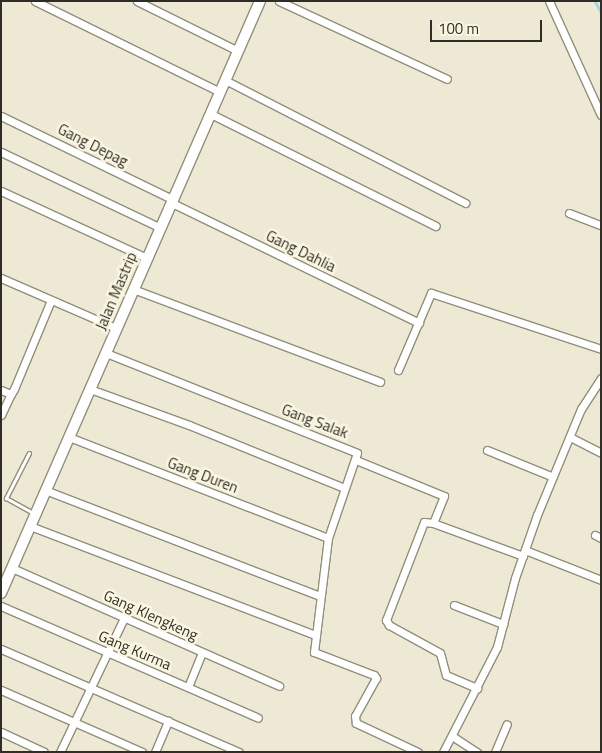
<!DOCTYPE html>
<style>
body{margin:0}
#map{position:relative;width:602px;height:753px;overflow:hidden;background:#ede9d5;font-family:"Titillium Web",sans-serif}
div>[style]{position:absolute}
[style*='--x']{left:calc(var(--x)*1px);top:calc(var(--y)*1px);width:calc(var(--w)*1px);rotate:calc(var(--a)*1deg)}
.stream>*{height:2.5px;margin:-1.25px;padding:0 1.25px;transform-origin:1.25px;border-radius:1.25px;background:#abd3e7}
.roads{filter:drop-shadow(1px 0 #928e7b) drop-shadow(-1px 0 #928e7b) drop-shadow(0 1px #928e7b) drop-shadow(0 -1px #928e7b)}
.lane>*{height:3px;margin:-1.5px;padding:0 1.5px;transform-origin:1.5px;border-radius:1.5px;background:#fff}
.street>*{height:7px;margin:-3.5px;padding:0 3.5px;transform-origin:3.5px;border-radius:3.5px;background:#fff}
.secondary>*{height:10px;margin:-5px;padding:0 5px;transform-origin:5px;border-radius:5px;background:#fff}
span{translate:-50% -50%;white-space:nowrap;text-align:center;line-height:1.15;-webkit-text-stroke:5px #fbf6e2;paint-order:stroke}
.street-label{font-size:15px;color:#2f2d25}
.frame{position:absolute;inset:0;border:2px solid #2f2d25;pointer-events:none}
.scale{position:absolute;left:430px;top:20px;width:112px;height:22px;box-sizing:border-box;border:2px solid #2f2d25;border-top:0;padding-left:6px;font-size:15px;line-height:18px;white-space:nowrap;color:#2f2d25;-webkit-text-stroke:4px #fbf6e2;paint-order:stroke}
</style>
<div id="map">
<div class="stream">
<i style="--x:595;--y:1;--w:13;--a:61"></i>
</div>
<div class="roads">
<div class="lane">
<i style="--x:29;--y:453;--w:51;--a:117.1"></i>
<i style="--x:6;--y:498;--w:31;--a:29"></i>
</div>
<div class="street">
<i style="--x:35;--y:1;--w:206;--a:26.2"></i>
<i style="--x:137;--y:1;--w:113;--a:26.3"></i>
<i style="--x:279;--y:1;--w:185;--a:24.9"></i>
<i style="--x:549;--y:1;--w:125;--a:65.5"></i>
<i style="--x:225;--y:80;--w:270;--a:27.1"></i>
<i style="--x:211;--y:114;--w:251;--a:26.5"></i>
<i style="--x:1;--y:116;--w:190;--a:25.9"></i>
<i style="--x:1;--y:152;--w:175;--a:25.4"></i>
<i style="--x:1;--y:191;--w:161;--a:24.7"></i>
<i style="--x:170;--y:202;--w:277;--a:25.9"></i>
<i style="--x:569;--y:213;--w:34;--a:21"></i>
<i style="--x:1;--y:278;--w:125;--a:23.5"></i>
<i style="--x:133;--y:289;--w:264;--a:20.6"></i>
<i style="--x:106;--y:353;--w:270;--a:21.7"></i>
<i style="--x:357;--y:453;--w:90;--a:108.8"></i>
<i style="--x:328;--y:538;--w:115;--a:97"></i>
<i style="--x:314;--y:652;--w:64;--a:21"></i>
<i style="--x:374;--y:675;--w:4;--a:56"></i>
<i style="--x:376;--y:678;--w:43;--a:118.9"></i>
<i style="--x:355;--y:716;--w:7;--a:82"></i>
<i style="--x:356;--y:723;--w:68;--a:25.1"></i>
<i style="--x:398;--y:370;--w:84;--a:-66.8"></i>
<i style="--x:431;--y:293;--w:179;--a:18.2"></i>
<i style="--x:90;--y:389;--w:105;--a:20"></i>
<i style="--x:189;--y:425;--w:167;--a:22.1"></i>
<i style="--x:1;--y:390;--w:11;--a:22"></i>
<i style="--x:11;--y:394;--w:6;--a:-59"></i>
<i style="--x:14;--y:389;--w:96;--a:-67.4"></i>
<i style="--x:1;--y:415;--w:23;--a:-65"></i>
<i style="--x:69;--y:437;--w:278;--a:21.3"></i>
<i style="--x:570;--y:437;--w:35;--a:27"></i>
<i style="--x:487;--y:450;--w:71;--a:22.2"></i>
<i style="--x:356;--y:460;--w:95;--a:22.2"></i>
<i style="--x:444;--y:496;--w:29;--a:112"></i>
<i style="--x:433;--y:523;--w:96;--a:20.1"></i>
<i style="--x:45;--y:490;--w:294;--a:21.1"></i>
<i style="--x:433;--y:523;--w:9;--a:-174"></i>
<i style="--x:424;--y:522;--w:105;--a:111.2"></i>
<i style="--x:386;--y:620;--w:6;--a:59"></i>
<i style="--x:389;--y:625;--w:58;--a:28.8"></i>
<i style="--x:440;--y:653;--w:23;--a:75"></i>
<i style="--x:446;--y:675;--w:34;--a:23"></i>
<i style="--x:30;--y:526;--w:306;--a:20.9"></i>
<i style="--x:595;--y:535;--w:7;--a:27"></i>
<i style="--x:525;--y:550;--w:82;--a:21.5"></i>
<i style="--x:12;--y:568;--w:292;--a:23.8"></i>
<i style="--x:454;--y:605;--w:53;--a:21.2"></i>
<i style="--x:1;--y:606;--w:280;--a:23.5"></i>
<i style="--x:1;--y:649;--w:259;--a:23.4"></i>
<i style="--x:188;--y:687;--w:37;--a:-68"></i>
<i style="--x:1;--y:690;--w:154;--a:23.7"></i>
<i style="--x:1;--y:732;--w:47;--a:24.9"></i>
<i style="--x:452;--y:736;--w:30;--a:33"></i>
<i style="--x:60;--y:752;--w:148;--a:-64.5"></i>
<i style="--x:155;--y:752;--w:34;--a:-67"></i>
<i style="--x:443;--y:752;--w:118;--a:-62.8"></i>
<i style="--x:497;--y:647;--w:71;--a:-75.4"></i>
<i style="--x:515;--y:578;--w:67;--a:-70.8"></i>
<i style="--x:537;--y:515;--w:115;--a:-67.5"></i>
<i style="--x:581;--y:409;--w:37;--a:-57"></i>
<i style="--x:495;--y:752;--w:30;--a:-67"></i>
</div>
<div class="secondary">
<i style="--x:1;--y:593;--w:646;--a:-66.37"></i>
</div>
</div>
<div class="street-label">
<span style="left:93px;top:145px;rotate:27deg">Gang Depag</span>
<span style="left:301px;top:251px;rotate:26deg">Gang Dahlia</span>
<span style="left:116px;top:291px;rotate:-67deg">Jalan Mastrip</span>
<span style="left:315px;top:421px;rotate:21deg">Gang Salak</span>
<span style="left:203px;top:475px;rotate:21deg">Gang Duren</span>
<span style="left:151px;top:615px;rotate:24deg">Gang Klengkeng</span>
<span style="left:135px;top:650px;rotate:23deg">Gang Kurma</span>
</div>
<div class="frame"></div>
<div class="scale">100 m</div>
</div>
